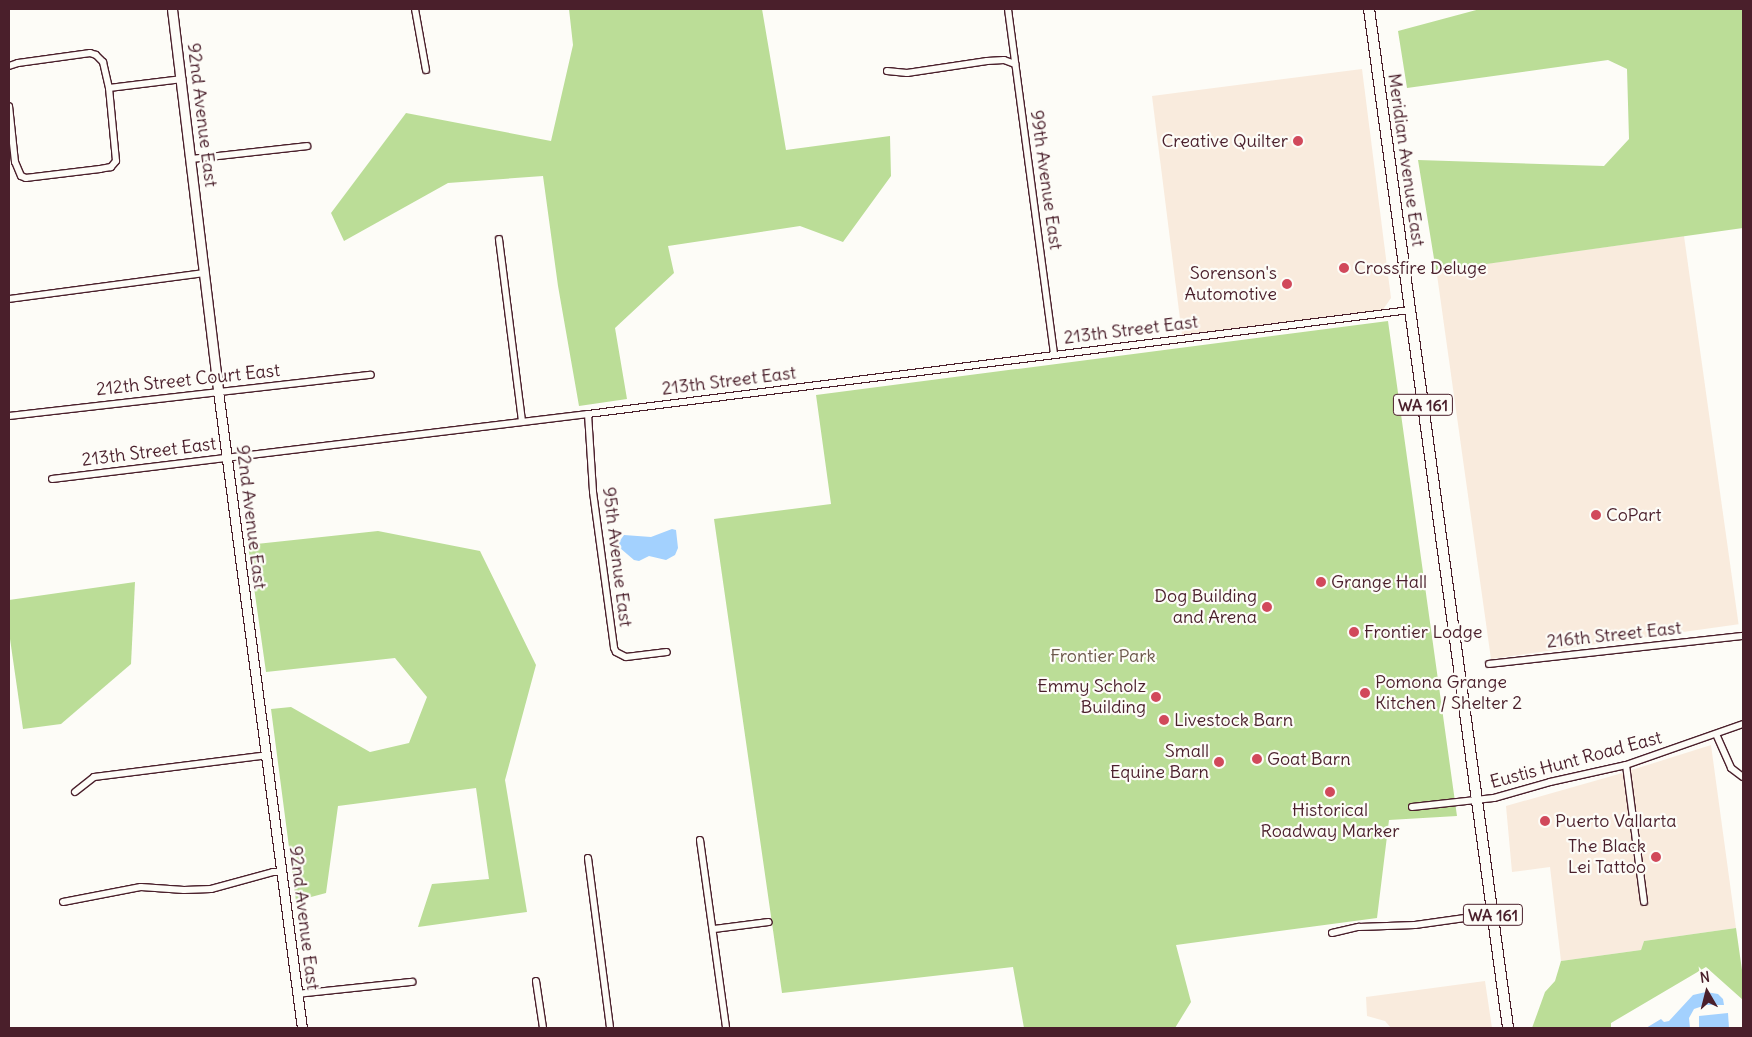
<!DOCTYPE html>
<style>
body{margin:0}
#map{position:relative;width:1752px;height:1037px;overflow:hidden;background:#fdfcf7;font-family:Delius,sans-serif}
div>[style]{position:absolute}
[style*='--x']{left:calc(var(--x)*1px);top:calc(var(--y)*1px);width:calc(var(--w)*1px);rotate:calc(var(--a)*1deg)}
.built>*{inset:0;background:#f9ebdd;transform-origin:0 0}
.green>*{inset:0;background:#bbdd97}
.water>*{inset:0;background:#a3d1fe}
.roads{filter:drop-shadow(1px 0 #4a1f2b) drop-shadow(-1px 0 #4a1f2b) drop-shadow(0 1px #4a1f2b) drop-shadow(0 -1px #4a1f2b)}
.street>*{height:6px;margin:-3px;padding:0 3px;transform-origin:3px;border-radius:3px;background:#fdfcf7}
.secondary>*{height:9px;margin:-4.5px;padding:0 4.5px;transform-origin:4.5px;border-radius:4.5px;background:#fdfcf7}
.primary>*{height:10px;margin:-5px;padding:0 5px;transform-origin:5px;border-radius:5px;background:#fdfcf7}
.dots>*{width:14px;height:14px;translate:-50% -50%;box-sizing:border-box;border:2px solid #fdfcf7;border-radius:50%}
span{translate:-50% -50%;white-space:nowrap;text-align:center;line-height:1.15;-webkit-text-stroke:4.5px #fdfcf7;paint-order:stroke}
.shield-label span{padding:1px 4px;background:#fdfcf7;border:1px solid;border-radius:4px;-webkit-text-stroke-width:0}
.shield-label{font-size:16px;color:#4a1f2b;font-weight:700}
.street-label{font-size:18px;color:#4a1f2b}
.poi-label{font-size:18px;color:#4a1f2b}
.right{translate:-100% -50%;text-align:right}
.left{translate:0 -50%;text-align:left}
.park-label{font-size:18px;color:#6c584b}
.frame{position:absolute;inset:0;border:10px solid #4a1f2b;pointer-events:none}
.north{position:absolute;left:1682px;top:967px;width:50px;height:50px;-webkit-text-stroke:4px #fdfcf7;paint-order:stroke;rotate:352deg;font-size:14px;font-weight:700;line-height:20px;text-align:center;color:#4a1f2b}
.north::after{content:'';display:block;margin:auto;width:18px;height:22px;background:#4a1f2b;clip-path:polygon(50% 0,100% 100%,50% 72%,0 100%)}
</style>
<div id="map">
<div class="built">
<i style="clip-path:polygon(1362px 69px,1391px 298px,1382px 311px,1182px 335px,1152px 96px)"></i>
<i style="left:1684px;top:236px;width:392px;height:250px;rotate:82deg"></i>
<i style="clip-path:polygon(1711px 745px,1736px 928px,1644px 941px,1641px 950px,1561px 961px,1550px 867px,1512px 872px,1506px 806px,1619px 774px)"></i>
<i style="clip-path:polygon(1485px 981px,1492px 1028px,1391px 1028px,1385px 1021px,1367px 1016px,1366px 997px)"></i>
</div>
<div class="green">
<i style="clip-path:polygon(569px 9px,762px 9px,786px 150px,890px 136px,891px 176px,843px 242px,800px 226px,668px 246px,674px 273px,615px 328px,627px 399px,579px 406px,558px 286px,543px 176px,448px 183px,344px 241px,331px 213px,406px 113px,551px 141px,573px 45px)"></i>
<i style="clip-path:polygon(1480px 9px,1743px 9px,1743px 228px,1436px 271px,1418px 160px,1604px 166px,1629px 139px,1627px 69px,1608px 60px,1407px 88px,1398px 31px)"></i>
<i style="clip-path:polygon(1388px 321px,1457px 816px,1389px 820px,1377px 918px,1176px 945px,1191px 1002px,1175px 1028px,1024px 1028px,1013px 967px,782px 993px,714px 519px,831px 504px,816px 395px)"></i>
<i style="clip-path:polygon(378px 531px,480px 551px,536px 665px,505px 780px,527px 912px,418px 927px,432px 884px,489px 879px,476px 788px,338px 806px,326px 893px,296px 901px,271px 709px,291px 707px,370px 752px,409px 743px,427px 697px,395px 658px,266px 672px,248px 545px)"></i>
<i style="clip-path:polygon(135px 582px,131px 664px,61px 724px,23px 729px,9px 632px,9px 600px)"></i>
<i style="clip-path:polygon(1736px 928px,1743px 977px,1743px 1000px,1706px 967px,1611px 1023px,1611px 1028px,1532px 1028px,1545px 992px,1555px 981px,1561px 961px,1641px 950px,1644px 941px)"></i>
</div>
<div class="water">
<i style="clip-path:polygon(672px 529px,676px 530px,678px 548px,675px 555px,666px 560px,649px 556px,639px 561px,634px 560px,620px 548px,619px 542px,624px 535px,651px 537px)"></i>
<i style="clip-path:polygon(1706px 992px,1718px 994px,1723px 999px,1724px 1005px,1706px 1005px,1694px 1009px,1689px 1018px,1690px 1028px,1646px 1028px,1661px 1019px,1664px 1022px,1669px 1021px,1693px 995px)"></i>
<i style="clip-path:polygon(1728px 1013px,1729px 1028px,1699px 1028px,1699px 1016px)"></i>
</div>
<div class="roads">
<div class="street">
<i style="--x:415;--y:9;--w:62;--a:79.8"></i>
<i style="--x:1008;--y:9;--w:349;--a:82.4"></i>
<i style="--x:9;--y:66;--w:9;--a:-18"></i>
<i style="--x:18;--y:63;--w:73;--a:-7.9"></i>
<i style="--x:90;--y:53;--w:6;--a:18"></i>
<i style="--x:96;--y:55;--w:10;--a:45"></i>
<i style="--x:103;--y:62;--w:27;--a:77"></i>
<i style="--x:109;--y:88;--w:73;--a:84.5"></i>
<i style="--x:116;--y:161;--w:8;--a:130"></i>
<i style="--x:111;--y:167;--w:11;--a:170"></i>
<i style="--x:100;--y:169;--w:75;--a:173.1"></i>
<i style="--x:26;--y:178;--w:5;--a:-158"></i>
<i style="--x:21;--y:176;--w:15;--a:-113"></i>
<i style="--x:15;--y:162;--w:56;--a:-96.1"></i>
<i style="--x:887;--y:71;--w:20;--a:6"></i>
<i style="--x:907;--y:73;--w:81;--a:-8.5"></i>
<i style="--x:987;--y:61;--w:17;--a:-3"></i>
<i style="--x:1004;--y:60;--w:12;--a:20"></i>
<i style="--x:109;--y:88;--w:74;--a:-7"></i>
<i style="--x:192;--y:159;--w:116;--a:-6.4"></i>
<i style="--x:499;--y:239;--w:184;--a:82.8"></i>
<i style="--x:9;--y:299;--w:198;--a:-7.6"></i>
<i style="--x:588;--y:414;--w:78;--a:86.3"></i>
<i style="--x:593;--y:492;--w:157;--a:82.3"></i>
<i style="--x:614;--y:648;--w:4;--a:63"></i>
<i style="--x:616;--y:652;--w:11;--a:27"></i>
<i style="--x:626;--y:657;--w:41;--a:-7"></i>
<i style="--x:9;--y:416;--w:364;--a:-6.5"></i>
<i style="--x:52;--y:479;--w:540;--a:-6.91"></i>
<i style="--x:588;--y:414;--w:829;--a:-7.21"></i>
<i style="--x:1489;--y:664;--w:256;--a:-6.3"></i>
<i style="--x:1716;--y:734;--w:37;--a:66"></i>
<i style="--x:1731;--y:768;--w:15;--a:37"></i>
<i style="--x:1626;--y:765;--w:138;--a:82.5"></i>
<i style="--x:75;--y:792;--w:24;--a:-38"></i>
<i style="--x:94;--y:777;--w:174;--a:-7.2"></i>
<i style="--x:1412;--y:807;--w:82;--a:-6.3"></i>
<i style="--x:1494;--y:798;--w:58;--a:-15.9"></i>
<i style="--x:1550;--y:782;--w:78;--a:-12.6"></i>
<i style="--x:1626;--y:765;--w:124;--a:-19.3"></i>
<i style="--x:700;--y:840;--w:190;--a:82.1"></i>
<i style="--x:588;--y:858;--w:171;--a:82.6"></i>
<i style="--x:63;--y:902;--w:79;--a:-10.9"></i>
<i style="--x:141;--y:887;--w:43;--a:4"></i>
<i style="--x:184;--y:890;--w:27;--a:-2"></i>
<i style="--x:211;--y:889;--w:64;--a:-15.3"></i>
<i style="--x:273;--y:872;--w:9;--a:0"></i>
<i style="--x:714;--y:929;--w:55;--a:-7.3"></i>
<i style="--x:1332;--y:933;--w:28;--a:-13"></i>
<i style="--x:1359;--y:927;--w:56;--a:-2"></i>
<i style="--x:1415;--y:925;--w:79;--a:-8"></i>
<i style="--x:536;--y:981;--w:48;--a:81.5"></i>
<i style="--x:297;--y:994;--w:116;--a:-6"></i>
</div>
<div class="secondary">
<i style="--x:172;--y:9;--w:385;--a:83.1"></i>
<i style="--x:218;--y:391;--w:643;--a:82.49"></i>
</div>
<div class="primary">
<i style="--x:1369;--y:9;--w:1028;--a:82.23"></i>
</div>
</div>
<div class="dots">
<i style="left:1298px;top:141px;background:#d1495b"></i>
<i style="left:1344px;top:268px;background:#d1495b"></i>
<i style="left:1287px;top:284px;background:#d1495b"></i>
<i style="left:1596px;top:515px;background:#d1495b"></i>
<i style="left:1321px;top:582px;background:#d1495b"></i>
<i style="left:1267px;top:607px;background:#d1495b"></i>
<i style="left:1354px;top:632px;background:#d1495b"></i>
<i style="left:1365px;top:693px;background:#d1495b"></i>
<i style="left:1156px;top:697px;background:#d1495b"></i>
<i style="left:1164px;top:720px;background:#d1495b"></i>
<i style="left:1257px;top:759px;background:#d1495b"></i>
<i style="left:1219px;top:762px;background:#d1495b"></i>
<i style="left:1330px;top:792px;background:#d1495b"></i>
<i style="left:1545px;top:821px;background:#d1495b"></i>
<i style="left:1656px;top:857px;background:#d1495b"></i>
</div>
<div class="shield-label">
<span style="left:1423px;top:405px">WA 161</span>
<span style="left:1493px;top:915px">WA 161</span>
</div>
<div class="street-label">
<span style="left:202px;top:115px;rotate:83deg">92nd Avenue East</span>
<span style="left:1406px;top:160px;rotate:82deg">Meridian Avenue East</span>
<span style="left:1046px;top:180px;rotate:82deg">99th Avenue East</span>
<span style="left:1131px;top:330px;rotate:-7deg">213th Street East</span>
<span style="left:188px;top:380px;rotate:-6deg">212th Street Court East</span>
<span style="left:729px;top:381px;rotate:-7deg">213th Street East</span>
<span style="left:149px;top:452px;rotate:-7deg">213th Street East</span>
<span style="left:251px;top:517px;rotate:83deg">92nd Avenue East</span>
<span style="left:617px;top:557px;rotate:83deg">95th Avenue East</span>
<span style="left:1614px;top:635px;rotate:-6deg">216th Street East</span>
<span style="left:1576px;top:760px;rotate:-15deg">Eustis Hunt Road East</span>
<span style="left:304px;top:918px;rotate:83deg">92nd Avenue East</span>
</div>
<div class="poi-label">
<span class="right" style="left:1288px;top:141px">Creative Quilter</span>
<span class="left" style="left:1354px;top:268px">Crossfire Deluge</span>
<span class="right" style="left:1277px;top:284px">Sorenson's<br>Automotive</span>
<span class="left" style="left:1606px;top:515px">CoPart</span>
<span class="left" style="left:1331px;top:582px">Grange Hall</span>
<span class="right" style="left:1257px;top:607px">Dog Building<br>and Arena</span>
<span class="left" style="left:1364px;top:632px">Frontier Lodge</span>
<span class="left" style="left:1375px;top:693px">Pomona Grange<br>Kitchen / Shelter 2</span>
<span class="right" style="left:1146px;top:697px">Emmy Scholz<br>Building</span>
<span class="left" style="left:1174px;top:720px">Livestock Barn</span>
<span class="right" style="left:1209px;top:762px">Small<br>Equine Barn</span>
<span class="left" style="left:1267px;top:759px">Goat Barn</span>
<span style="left:1330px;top:821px">Historical<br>Roadway Marker</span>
<span class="left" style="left:1555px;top:821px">Puerto Vallarta</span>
<span class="right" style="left:1646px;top:857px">The Black<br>Lei Tattoo</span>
</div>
<div class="park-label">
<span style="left:1103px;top:656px">Frontier Park</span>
</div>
<div class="frame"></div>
<div class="north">N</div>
</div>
